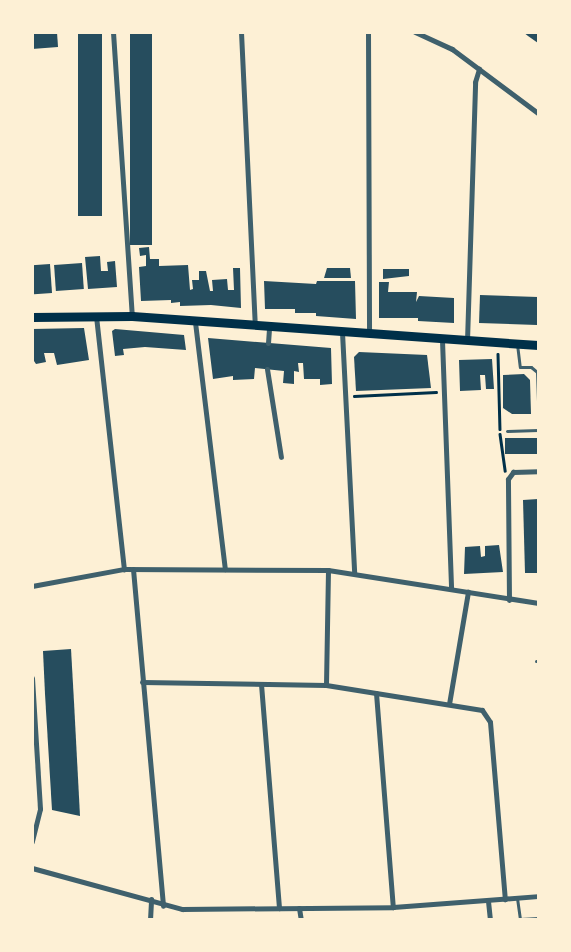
<!DOCTYPE html>
<style>
body{margin:0}
#map{position:relative;width:571px;height:952px;overflow:hidden;background:#fdf0d5;font-family:"Public Sans",sans-serif}
div>[style]{position:absolute}
[style*='--x']{left:calc(var(--x)*1px);top:calc(var(--y)*1px);width:calc(var(--w)*1px);rotate:calc(var(--a)*1deg)}
.building>*{inset:0;background:#264d5e;transform-origin:0 0}
.path>*{height:2.5px;margin:-1.25px;padding:0 1.25px;transform-origin:1.25px;border-radius:1.25px;background:#003049}
.service>*{height:3px;margin:-1.5px;padding:0 1.5px;transform-origin:1.5px;border-radius:1.5px;background:#3f606c}
.minor>*{height:5px;margin:-2.5px;padding:0 2.5px;transform-origin:2.5px;border-radius:2.5px;background:#3f606c}
.secondary>*{height:9px;margin:-4.5px;padding:0 4.5px;transform-origin:4.5px;border-radius:4.5px;background:#003049}
span{translate:-50% -50%;white-space:nowrap;text-align:center;line-height:1.15;-webkit-text-stroke:5px #fdf0d5;paint-order:stroke}
.frame{position:absolute;inset:0;border:34px solid #fdf0d5;pointer-events:none}
</style>
<div id="map">
<div class="building">
<i style="clip-path:polygon(32px 32px,57px 32px,58px 47px,32px 49px)"></i>
<i style="left:78px;top:32px;width:24px;height:184px"></i>
<i style="left:130px;top:32px;width:22px;height:213px"></i>
<i style="clip-path:polygon(523px 32px,538px 32px,538px 43px,528px 36px)"></i>
<i style="clip-path:polygon(149px 247px,150px 259px,159px 259px,159px 266px,188px 265px,190px 290px,193px 289px,192px 280px,199px 280px,199px 271px,206px 271px,210px 291px,213px 291px,212px 280px,227px 279px,228px 290px,234px 290px,233px 268px,240px 268px,241px 308px,211px 305px,180px 306px,180px 302px,171px 303px,171px 300px,141px 301px,139px 267px,146px 266px,146px 255px,140px 256px,139px 248px)"></i>
<i style="clip-path:polygon(100px 256px,101px 271px,108px 271px,107px 262px,115px 261px,117px 287px,88px 289px,85px 257px)"></i>
<i style="left:82px;top:263px;width:26px;height:28px;rotate:86deg"></i>
<i style="left:50px;top:264px;width:29px;height:18px;rotate:86deg"></i>
<i style="clip-path:polygon(327px 268px,350px 268px,351px 278px,324px 278px)"></i>
<i style="clip-path:polygon(383px 269px,409px 269px,409px 276px,383px 279px)"></i>
<i style="clip-path:polygon(264px 281px,316px 284px,317px 281px,355px 281px,356px 319px,316px 316px,316px 313px,295px 313px,295px 309px,265px 309px)"></i>
<i style="clip-path:polygon(379px 282px,389px 282px,388px 292px,417px 292px,416px 302px,419px 296px,454px 298px,454px 323px,418px 321px,418px 318px,379px 318px)"></i>
<i style="left:480px;top:295px;width:58px;height:28px;rotate:2deg"></i>
<i style="clip-path:polygon(32px 329px,84px 328px,89px 360px,57px 365px,54px 353px,44px 353px,46px 362px,36px 364px,32px 358px)"></i>
<i style="clip-path:polygon(115px 329px,184px 335px,186px 350px,145px 347px,123px 349px,124px 355px,115px 356px,112px 331px)"></i>
<i style="clip-path:polygon(208px 338px,331px 348px,332px 384px,320px 385px,320px 379px,304px 379px,303px 363px,298px 363px,299px 372px,294px 371px,294px 384px,283px 383px,284px 371px,255px 368px,254px 379px,233px 380px,233px 376px,213px 379px)"></i>
<i style="clip-path:polygon(359px 352px,427px 355px,431px 388px,356px 391px,354px 357px)"></i>
<i style="clip-path:polygon(492px 359px,494px 389px,486px 389px,485px 375px,480px 375px,481px 390px,460px 391px,459px 360px)"></i>
<i style="clip-path:polygon(524px 374px,530px 380px,531px 414px,512px 414px,503px 408px,503px 375px)"></i>
<i style="left:538px;top:438px;width:16px;height:33px;rotate:90deg"></i>
<i style="clip-path:polygon(538px 499px,538px 573px,525px 573px,523px 500px)"></i>
<i style="clip-path:polygon(499px 545px,503px 572px,464px 574px,465px 547px,480px 546px,481px 557px,485px 556px,485px 546px)"></i>
<i style="clip-path:polygon(71px 649px,74px 702px,80px 816px,52px 810px,45px 694px,43px 651px)"></i>
</div>
<div class="path">
<i style="--x:498;--y:354;--w:75;--a:88.5"></i>
<i style="--x:354;--y:396;--w:82;--a:-2.8"></i>
<i style="--x:500;--y:434;--w:37;--a:82"></i>
</div>
<div class="service">
<i style="--x:517;--y:344;--w:23;--a:83"></i>
<i style="--x:520;--y:367;--w:11;--a:0"></i>
<i style="--x:531;--y:367;--w:8;--a:40"></i>
<i style="--x:537;--y:372;--w:33;--a:88"></i>
<i style="--x:507;--y:431;--w:31;--a:-2"></i>
<i style="--x:536;--y:661;--w:2;--a:0"></i>
<i style="--x:517;--y:898;--w:21;--a:82"></i>
<i style="--x:520;--y:919;--w:18;--a:-3"></i>
</div>
<div class="minor">
<i style="--x:113;--y:32;--w:285;--a:86.2"></i>
<i style="--x:241;--y:32;--w:294;--a:87.3"></i>
<i style="--x:368;--y:32;--w:302;--a:89.8"></i>
<i style="--x:415;--y:32;--w:41;--a:24.7"></i>
<i style="--x:452;--y:49;--w:107;--a:36.7"></i>
<i style="--x:96;--y:316;--w:255;--a:83.7"></i>
<i style="--x:195;--y:322;--w:249;--a:83.1"></i>
<i style="--x:342;--y:332;--w:241;--a:87.1"></i>
<i style="--x:442;--y:340;--w:249;--a:87.9"></i>
<i style="--x:467;--y:341;--w:259;--a:-88.2"></i>
<i style="--x:475;--y:82;--w:14;--a:-73"></i>
<i style="--x:268;--y:343;--w:15;--a:-86"></i>
<i style="--x:267;--y:369;--w:89;--a:81"></i>
<i style="--x:133;--y:569;--w:338;--a:84.9"></i>
<i style="--x:32;--y:586;--w:94;--a:-10.5"></i>
<i style="--x:124;--y:569;--w:204;--a:0.3"></i>
<i style="--x:328;--y:570;--w:213;--a:8.9"></i>
<i style="--x:509;--y:600;--w:121;--a:-90.5"></i>
<i style="--x:508;--y:479;--w:9;--a:-54"></i>
<i style="--x:513;--y:472;--w:25;--a:-2"></i>
<i style="--x:32;--y:678;--w:131;--a:86.5"></i>
<i style="--x:40;--y:809;--w:34;--a:104"></i>
<i style="--x:142;--y:682;--w:184;--a:0.9"></i>
<i style="--x:326;--y:685;--w:158;--a:9.1"></i>
<i style="--x:482;--y:710;--w:14;--a:56"></i>
<i style="--x:490;--y:722;--w:178;--a:85.2"></i>
<i style="--x:261;--y:684;--w:225;--a:85.4"></i>
<i style="--x:326;--y:685;--w:115;--a:-89"></i>
<i style="--x:376;--y:693;--w:215;--a:85.5"></i>
<i style="--x:449;--y:704;--w:114;--a:-80.4"></i>
<i style="--x:32;--y:868;--w:156;--a:15.3"></i>
<i style="--x:182;--y:909;--w:211;--a:-0.5"></i>
<i style="--x:393;--y:907;--w:145;--a:-4.3"></i>
<i style="--x:488;--y:901;--w:19;--a:84"></i>
<i style="--x:299;--y:908;--w:12;--a:81"></i>
<i style="--x:150;--y:920;--w:21;--a:-87"></i>
</div>
<div class="secondary">
<i style="--x:32;--y:317;--w:100;--a:-0.6"></i>
<i style="--x:132;--y:316;--w:407;--a:4.1"></i>
</div>
<div class="frame"></div>
</div>
